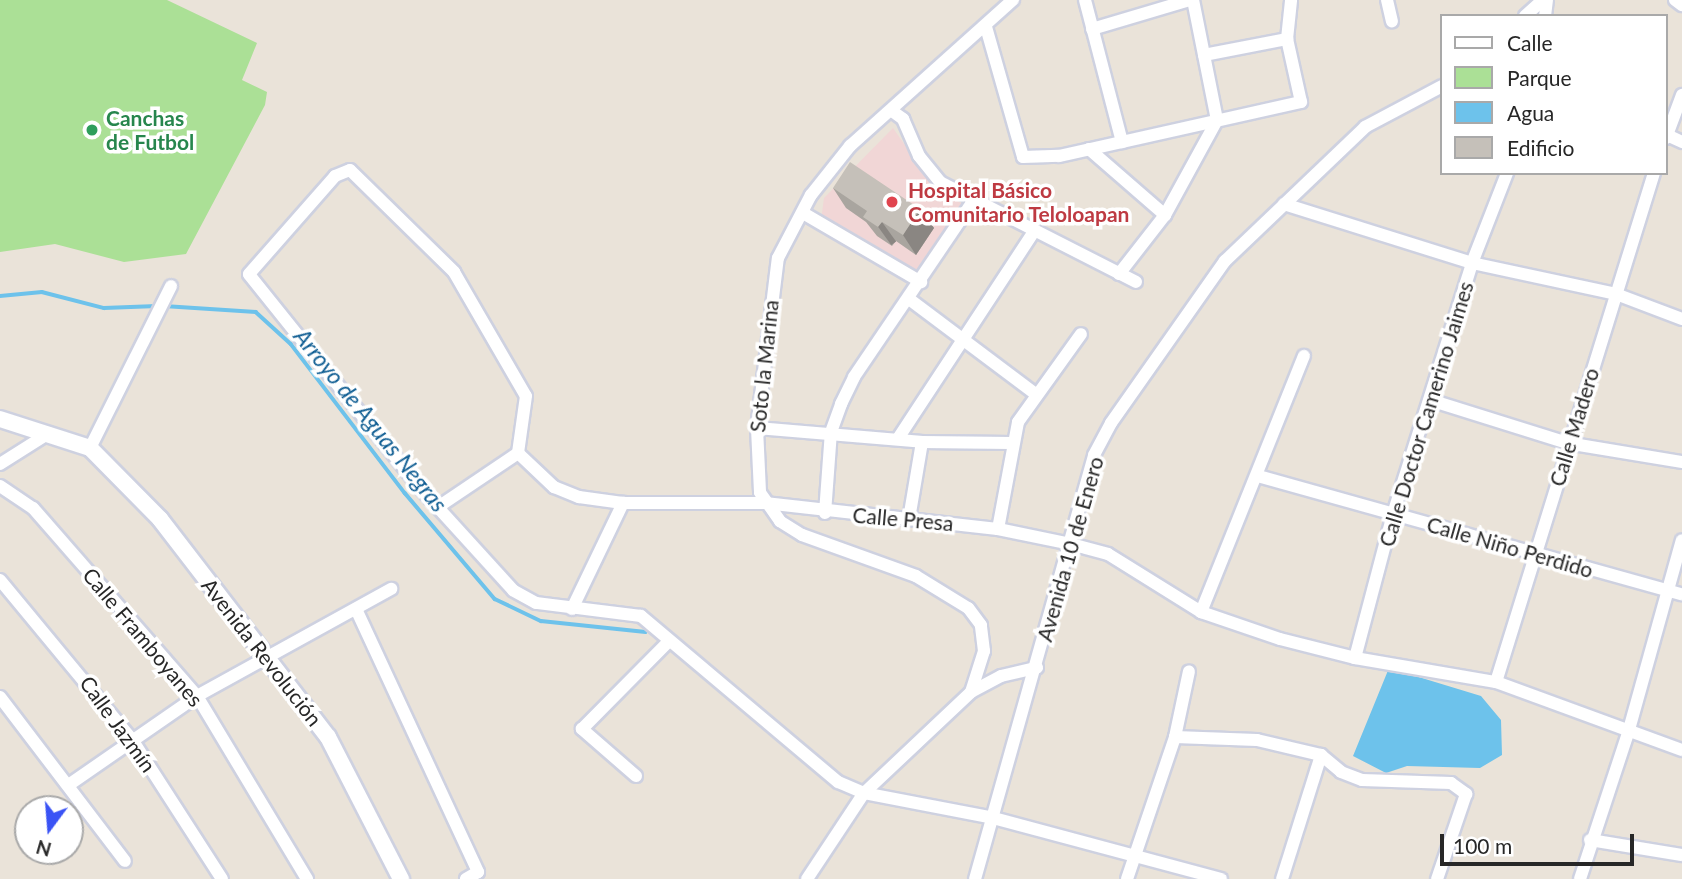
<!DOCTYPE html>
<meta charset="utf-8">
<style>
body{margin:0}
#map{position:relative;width:1682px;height:879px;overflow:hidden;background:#eae3d9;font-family:Lato,sans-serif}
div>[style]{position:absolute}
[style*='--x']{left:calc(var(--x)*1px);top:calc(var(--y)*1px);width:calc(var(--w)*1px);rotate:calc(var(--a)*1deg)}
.medical>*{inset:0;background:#f1d6d6}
.green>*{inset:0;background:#abe096}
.water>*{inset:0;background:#6dc2eb}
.stream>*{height:3.5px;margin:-1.75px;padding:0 1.75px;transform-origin:1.75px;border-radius:1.75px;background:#6dc2eb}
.roads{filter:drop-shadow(2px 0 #ced1e0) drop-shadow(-2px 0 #ced1e0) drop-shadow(0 2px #ced1e0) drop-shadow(0 -2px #ced1e0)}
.minor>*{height:12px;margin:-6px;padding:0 6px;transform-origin:6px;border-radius:6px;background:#fff}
.tertiary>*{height:16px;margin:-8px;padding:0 8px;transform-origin:8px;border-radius:8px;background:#fff}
.wall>*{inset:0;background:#a9a59f}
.shaded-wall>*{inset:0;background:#8a8682;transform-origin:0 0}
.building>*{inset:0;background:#c5c0b9}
.dots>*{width:19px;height:19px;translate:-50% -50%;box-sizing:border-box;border:4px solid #fff;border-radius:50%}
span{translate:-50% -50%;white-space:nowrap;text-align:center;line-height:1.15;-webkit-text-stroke:7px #fff;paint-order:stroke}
.leisure-label{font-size:21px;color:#27864d;font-weight:700}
.left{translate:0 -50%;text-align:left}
.health-label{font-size:21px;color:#be3a42;font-weight:700}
.street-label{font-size:21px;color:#272727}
.water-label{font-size:23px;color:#105e93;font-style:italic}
.legend{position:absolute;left:1440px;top:14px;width:228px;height:161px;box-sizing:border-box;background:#fff;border:2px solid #a9a9a9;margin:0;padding:9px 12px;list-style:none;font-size:21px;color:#272727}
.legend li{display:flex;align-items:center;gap:14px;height:35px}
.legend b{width:35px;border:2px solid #a9a9a9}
.north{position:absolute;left:14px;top:795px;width:70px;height:70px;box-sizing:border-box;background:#fff;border:2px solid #a9a9a9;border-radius:50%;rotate:196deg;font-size:19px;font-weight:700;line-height:28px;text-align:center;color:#272727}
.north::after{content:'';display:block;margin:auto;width:24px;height:32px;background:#3a53f5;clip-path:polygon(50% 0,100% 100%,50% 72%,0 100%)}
.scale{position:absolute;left:1440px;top:834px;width:194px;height:32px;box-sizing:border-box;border:4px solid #272727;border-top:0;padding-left:9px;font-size:21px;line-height:24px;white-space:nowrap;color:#272727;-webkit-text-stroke:5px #fff;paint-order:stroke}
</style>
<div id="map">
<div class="medical">
<i style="clip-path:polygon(893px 128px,934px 187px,968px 207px,916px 279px,821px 220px,824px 198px)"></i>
</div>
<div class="green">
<i style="clip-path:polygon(0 0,167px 0,257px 43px,242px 80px,267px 92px,265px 105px,186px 254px,124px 262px,55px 244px,0 252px)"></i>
</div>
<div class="water">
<i style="clip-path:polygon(1389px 668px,1481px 696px,1501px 720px,1502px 755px,1480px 768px,1407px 766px,1386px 773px,1353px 756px)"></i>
</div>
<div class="stream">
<i style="--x:0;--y:296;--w:42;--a:-5.4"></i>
<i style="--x:42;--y:292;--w:64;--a:14.5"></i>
<i style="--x:104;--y:308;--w:53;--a:-2.2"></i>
<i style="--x:164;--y:306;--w:92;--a:3.7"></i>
<i style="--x:256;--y:312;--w:47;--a:42.4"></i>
<i style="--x:291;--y:344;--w:188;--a:52.6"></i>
<i style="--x:405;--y:493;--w:139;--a:49.7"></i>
<i style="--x:495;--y:599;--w:51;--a:25.6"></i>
<i style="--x:541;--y:621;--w:105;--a:6"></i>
</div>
<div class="roads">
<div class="minor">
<i style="--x:1085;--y:0;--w:147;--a:75.4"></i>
<i style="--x:1387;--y:0;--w:22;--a:77"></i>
<i style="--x:1675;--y:0;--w:9;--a:36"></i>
<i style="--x:1525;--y:16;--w:24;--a:-42"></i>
<i style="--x:1545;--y:16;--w:16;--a:-83"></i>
<i style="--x:986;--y:27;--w:135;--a:74.1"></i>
<i style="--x:1023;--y:157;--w:36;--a:-2"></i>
<i style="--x:1059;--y:156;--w:248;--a:-12.6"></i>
<i style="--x:1301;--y:102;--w:65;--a:-102.5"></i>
<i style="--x:1287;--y:39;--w:39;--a:-84"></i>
<i style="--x:1092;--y:29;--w:101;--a:-16.6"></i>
<i style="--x:1204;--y:55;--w:85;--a:-10.9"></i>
<i style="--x:892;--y:111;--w:14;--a:36"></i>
<i style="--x:903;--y:119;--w:40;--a:66.6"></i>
<i style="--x:919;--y:156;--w:33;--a:51"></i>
<i style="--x:940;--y:182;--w:220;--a:27"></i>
<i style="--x:1667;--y:135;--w:17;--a:25"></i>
<i style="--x:1666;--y:138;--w:46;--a:-69.6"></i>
<i style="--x:1089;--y:149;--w:101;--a:41"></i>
<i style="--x:1284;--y:204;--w:197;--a:17.4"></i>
<i style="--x:1472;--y:263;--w:147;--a:12.1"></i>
<i style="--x:1616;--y:294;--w:71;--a:20.7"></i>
<i style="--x:803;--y:213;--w:137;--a:30.3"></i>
<i style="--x:1119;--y:274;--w:75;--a:-52.1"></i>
<i style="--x:1165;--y:215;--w:108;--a:-61.3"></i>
<i style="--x:1217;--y:120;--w:122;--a:-101.3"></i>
<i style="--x:909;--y:299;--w:156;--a:36.9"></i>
<i style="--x:1430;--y:400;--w:144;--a:17.4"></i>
<i style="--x:1567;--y:443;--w:117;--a:9.4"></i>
<i style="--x:757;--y:428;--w:166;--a:4.8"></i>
<i style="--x:922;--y:442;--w:89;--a:0.6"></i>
<i style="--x:899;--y:437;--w:244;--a:-56.7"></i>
<i style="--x:90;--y:448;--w:181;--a:-63.4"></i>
<i style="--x:0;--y:464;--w:58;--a:-32.3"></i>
<i style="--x:1258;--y:476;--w:440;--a:15.6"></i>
<i style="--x:0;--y:486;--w:40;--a:34"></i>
<i style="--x:33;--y:508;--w:249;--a:48.9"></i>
<i style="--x:197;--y:696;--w:214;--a:59"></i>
<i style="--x:438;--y:507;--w:97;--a:-34"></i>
<i style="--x:825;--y:513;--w:81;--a:-85.8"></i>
<i style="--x:831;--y:432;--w:30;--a:-70"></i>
<i style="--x:841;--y:404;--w:30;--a:-64"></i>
<i style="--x:854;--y:377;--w:217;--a:-55.9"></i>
<i style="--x:909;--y:519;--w:78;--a:-80.4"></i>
<i style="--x:998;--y:529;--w:109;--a:-79.4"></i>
<i style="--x:1018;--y:422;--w:108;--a:-54.4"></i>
<i style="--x:0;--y:580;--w:209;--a:50.4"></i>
<i style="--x:133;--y:741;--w:164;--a:57.2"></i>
<i style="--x:356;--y:609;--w:290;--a:65.1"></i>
<i style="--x:478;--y:872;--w:14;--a:150"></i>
<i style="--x:572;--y:609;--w:118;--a:-64.3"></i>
<i style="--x:1201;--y:612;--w:276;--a:-68.1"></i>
<i style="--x:1355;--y:658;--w:149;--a:-75.2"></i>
<i style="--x:1393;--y:514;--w:263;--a:-72.5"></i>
<i style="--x:1472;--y:263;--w:97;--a:-68.7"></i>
<i style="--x:1496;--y:682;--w:533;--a:-72.76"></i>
<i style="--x:971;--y:692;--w:43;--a:-72.4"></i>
<i style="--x:984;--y:651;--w:26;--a:-97"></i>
<i style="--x:981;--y:625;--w:21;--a:-127"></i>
<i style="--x:968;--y:608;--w:61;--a:-148.4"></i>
<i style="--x:916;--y:576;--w:121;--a:-160.2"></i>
<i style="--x:802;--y:535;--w:26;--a:-148"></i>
<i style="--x:780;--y:521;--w:35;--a:-125"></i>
<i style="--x:760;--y:492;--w:64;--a:-92.7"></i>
<i style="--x:757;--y:428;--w:171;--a:-83"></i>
<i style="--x:778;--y:258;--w:71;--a:-62.4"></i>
<i style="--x:811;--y:195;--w:63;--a:-51.5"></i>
<i style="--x:850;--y:146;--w:219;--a:-41.9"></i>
<i style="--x:0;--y:697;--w:206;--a:52.7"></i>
<i style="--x:1175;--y:737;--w:82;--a:2.1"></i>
<i style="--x:1257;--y:740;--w:66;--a:13.2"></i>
<i style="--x:1321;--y:755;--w:26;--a:40"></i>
<i style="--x:1341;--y:772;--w:22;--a:21"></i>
<i style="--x:1362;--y:780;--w:89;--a:1.9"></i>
<i style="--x:1451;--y:783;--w:19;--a:36"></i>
<i style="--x:1466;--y:794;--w:90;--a:108.8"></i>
<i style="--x:636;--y:776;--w:72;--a:-139"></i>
<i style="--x:582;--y:729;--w:124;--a:-45.3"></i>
<i style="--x:70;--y:784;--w:155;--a:-34.7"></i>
<i style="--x:197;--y:696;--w:222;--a:-28.9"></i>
<i style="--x:1590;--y:840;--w:93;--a:9.3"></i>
<i style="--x:807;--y:879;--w:103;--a:-56.5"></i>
<i style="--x:864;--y:793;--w:147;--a:-43.3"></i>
<i style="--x:971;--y:692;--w:34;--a:-28"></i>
<i style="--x:1001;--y:676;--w:37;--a:-13"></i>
<i style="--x:975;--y:879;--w:440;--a:-74.3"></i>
<i style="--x:1094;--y:455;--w:36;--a:-62"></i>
<i style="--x:1111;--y:423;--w:198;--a:-54.9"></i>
<i style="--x:1225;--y:261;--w:194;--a:-43.7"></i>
<i style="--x:1365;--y:127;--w:87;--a:-28"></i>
<i style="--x:1127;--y:879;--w:150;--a:-71.3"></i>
<i style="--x:1175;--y:737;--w:67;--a:-78"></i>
<i style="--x:1221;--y:879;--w:235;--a:-165"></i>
<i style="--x:994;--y:818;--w:132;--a:-169.1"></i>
<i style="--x:864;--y:793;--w:28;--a:-157"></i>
<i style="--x:838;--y:782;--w:258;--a:-139.9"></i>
<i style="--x:641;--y:616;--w:106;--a:-172.9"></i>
<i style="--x:536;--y:603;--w:26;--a:-151"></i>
<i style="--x:513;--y:590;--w:137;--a:-132.3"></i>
<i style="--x:421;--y:489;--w:275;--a:-128.7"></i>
<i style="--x:249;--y:274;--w:130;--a:-48.7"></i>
<i style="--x:335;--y:176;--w:16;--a:-22"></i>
<i style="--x:350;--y:170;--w:146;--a:44.4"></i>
<i style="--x:454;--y:272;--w:143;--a:59.9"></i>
<i style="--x:526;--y:396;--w:58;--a:98"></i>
<i style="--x:518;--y:453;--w:50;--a:43.4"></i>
<i style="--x:554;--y:487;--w:27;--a:22"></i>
<i style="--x:579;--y:497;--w:44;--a:7.8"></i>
<i style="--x:623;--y:503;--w:142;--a:0"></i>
<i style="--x:765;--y:503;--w:234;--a:6.4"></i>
<i style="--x:998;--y:529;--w:75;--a:11.6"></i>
<i style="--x:1071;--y:544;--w:38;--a:15"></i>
<i style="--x:1108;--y:554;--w:110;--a:31.9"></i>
<i style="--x:1201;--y:612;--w:83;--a:18.9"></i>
<i style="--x:1280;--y:639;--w:77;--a:14.2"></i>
<i style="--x:1355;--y:658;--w:143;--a:9.7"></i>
<i style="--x:1496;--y:682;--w:198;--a:20.1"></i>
<i style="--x:1282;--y:879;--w:130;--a:-72.5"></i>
<i style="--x:1580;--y:879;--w:154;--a:-71.8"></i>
<i style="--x:1628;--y:733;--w:200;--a:-74.4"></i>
</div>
<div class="tertiary">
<i style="--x:0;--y:419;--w:95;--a:17.9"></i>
<i style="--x:90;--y:448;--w:100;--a:45.4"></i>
<i style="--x:160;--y:519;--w:275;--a:52.4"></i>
<i style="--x:328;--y:737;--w:160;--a:62.8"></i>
</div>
</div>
<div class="wall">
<i style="clip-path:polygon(833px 188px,920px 209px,934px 228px,916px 255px,896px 241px,892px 246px,877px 236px,866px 222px,846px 208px)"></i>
</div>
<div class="shaded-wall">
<i style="clip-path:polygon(920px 209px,934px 228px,916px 255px,903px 235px)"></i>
<i style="left:882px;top:222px;width:24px;height:6px;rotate:54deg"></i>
</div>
<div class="building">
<i style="clip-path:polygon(850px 162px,920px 209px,903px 235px,882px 222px,878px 227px,863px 217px,867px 211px,833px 188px)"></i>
</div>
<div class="dots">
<i style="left:92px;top:130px;background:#2e9e5b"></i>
<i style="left:892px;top:202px;background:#e0444e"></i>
</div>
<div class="leisure-label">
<span class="left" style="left:106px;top:130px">Canchas<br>de Futbol</span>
</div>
<div class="health-label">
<span class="left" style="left:908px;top:202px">Hospital Básico<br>Comunitario Teloloapan</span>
</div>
<div class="street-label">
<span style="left:764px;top:366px;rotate:-84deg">Soto la Marina</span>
<span style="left:1426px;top:414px;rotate:-73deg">Calle Doctor Camerino Jaimes</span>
<span style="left:1574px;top:427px;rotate:-73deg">Calle Madero</span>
<span style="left:903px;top:519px;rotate:5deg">Calle Presa</span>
<span style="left:1510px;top:547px;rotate:16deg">Calle Niño Perdido</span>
<span style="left:1070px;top:549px;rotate:-74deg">Avenida 10 de Enero</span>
<span style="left:143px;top:637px;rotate:50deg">Calle Framboyanes</span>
<span style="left:262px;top:652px;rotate:52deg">Avenida Revolución</span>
<span style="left:118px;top:724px;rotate:54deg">Calle Jazmín</span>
</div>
<div class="water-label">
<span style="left:371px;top:420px;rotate:51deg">Arroyo de Aguas Negras</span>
</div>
<ul class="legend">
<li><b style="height:9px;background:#fff"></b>Calle</li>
<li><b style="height:19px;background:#abe096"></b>Parque</li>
<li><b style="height:19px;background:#6dc2eb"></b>Agua</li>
<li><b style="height:19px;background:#c5c0b9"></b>Edificio</li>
</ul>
<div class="north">N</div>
<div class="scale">100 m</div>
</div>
